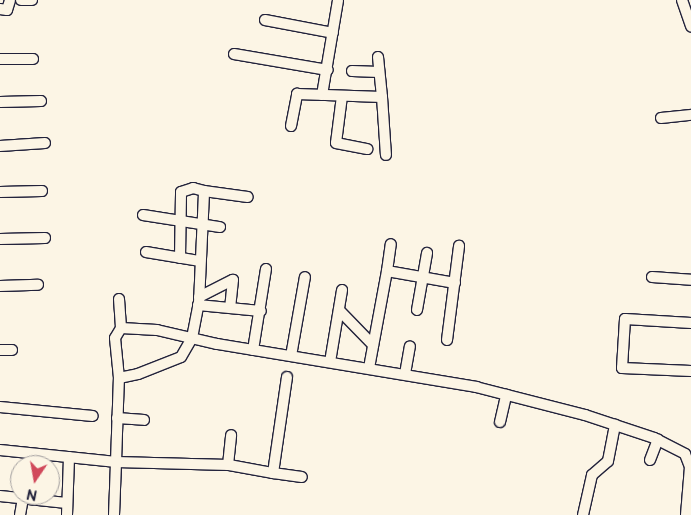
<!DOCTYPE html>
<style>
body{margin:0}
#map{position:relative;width:691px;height:515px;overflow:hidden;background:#fcf5e5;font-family:"Balsamiq Sans",sans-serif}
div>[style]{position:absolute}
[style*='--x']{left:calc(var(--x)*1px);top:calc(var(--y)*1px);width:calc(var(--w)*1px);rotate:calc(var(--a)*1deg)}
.roads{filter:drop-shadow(1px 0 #22223b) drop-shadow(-1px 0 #22223b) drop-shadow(0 1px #22223b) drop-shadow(0 -1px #22223b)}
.minor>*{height:10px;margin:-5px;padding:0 5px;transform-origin:5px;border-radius:5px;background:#fcf5e5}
span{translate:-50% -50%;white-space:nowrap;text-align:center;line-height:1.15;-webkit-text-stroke:4px #fcf5e5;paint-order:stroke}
.north{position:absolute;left:10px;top:455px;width:50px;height:50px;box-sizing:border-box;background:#fcf5e5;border:1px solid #a5a1a1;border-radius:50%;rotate:192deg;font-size:14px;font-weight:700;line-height:20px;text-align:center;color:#22223b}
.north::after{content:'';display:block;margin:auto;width:18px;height:22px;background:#d1495b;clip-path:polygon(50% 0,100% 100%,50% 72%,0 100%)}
</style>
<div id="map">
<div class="roads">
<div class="minor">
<i style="--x:21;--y:0;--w:11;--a:0"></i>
<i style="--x:682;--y:0;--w:28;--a:71"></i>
<i style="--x:0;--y:9;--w:7;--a:8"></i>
<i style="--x:7;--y:10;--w:10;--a:-73"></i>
<i style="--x:265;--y:20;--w:69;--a:10.8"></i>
<i style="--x:234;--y:54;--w:95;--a:9.7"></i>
<i style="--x:378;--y:57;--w:40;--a:84.3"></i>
<i style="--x:0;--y:59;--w:33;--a:0"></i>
<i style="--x:352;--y:71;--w:27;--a:2"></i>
<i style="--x:322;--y:95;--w:96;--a:-80.4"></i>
<i style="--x:342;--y:96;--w:47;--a:97.3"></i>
<i style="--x:336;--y:143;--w:32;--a:11"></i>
<i style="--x:0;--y:102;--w:41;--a:-1.4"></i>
<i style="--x:661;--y:118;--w:30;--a:-6"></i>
<i style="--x:291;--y:126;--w:33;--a:-79"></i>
<i style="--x:297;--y:94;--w:85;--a:2"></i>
<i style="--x:382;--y:97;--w:58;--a:86.1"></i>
<i style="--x:0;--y:146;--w:45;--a:-3.8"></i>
<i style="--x:0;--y:192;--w:42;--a:-1.4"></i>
<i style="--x:143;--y:215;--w:78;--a:8.9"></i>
<i style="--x:0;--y:239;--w:45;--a:-1.3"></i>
<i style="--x:146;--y:252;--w:55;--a:9.5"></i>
<i style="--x:180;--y:258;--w:66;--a:-89.1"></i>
<i style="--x:181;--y:192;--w:13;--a:-18"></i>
<i style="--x:193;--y:188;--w:11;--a:15"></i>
<i style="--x:387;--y:271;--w:27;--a:-82"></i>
<i style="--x:652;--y:277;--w:39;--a:4"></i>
<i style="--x:0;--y:286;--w:38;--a:-2"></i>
<i style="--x:199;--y:297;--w:38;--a:-27"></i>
<i style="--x:233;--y:280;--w:28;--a:96"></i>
<i style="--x:119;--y:299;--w:29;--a:86"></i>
<i style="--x:198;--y:305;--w:63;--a:5.4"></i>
<i style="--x:339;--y:310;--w:49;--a:45.8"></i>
<i style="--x:417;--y:310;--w:58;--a:-80"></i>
<i style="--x:691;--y:323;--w:66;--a:-176.5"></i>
<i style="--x:625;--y:319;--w:49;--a:93.5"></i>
<i style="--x:622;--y:368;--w:69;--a:2.5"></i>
<i style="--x:447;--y:340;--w:95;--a:-82.7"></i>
<i style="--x:0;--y:350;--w:12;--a:0"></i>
<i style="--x:253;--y:350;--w:82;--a:-80.9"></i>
<i style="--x:291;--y:356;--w:80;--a:-80"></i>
<i style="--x:330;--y:362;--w:73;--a:-80.5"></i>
<i style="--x:369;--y:368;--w:99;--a:-79.5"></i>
<i style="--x:387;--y:271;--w:69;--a:10"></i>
<i style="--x:405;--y:374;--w:28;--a:-80"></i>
<i style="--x:119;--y:378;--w:19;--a:-12"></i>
<i style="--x:138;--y:374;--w:46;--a:-21.6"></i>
<i style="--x:181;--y:357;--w:22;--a:-60"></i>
<i style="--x:192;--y:338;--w:36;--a:-79"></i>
<i style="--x:199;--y:303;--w:112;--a:-87.4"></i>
<i style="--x:204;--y:191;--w:44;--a:7.8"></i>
<i style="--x:0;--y:407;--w:93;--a:5.5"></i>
<i style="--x:117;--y:418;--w:27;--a:4"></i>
<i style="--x:500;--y:422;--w:28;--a:-77"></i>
<i style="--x:0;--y:450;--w:117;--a:5.9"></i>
<i style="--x:116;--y:462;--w:84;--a:-88"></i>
<i style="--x:119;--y:378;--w:40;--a:-95.7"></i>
<i style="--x:115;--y:338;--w:12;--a:-59"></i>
<i style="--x:121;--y:328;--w:36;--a:3"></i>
<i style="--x:157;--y:330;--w:62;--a:13.1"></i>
<i style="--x:217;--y:344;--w:263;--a:9.4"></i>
<i style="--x:476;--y:387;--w:113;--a:14.4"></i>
<i style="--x:585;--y:415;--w:73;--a:18.4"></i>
<i style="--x:654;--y:438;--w:35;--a:27"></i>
<i style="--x:685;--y:454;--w:14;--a:69"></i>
<i style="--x:690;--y:467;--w:48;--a:94.8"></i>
<i style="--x:650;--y:460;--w:22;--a:-69"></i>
<i style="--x:228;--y:465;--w:30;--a:-84"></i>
<i style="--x:273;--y:473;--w:29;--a:8"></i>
<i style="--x:0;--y:496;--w:67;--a:6"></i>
<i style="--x:20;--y:515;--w:17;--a:-80"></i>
<i style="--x:67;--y:515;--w:58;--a:-88"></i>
<i style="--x:114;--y:515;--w:53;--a:-87.8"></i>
<i style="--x:116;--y:462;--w:113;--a:1.5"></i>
<i style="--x:229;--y:465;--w:45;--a:10.3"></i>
<i style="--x:273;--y:473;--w:97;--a:-81.7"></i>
<i style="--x:583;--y:515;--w:41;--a:-77.3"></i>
<i style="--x:592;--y:475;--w:21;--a:-41"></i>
<i style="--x:608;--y:461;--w:37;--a:-79"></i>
</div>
</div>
<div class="north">N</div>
</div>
